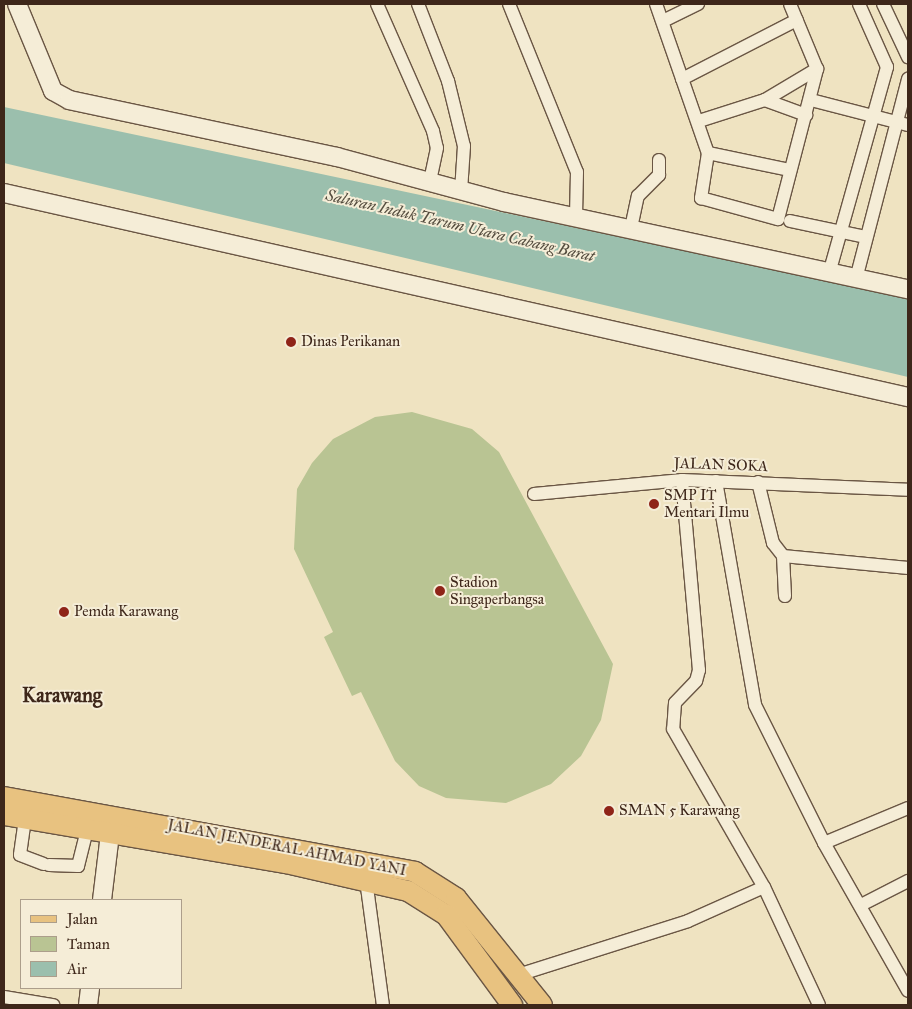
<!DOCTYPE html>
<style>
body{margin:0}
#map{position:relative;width:912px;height:1009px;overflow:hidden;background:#efe3c1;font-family:"IM FELL Great Primer",serif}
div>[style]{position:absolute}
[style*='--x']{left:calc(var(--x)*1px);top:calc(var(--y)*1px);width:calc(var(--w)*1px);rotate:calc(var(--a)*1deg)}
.green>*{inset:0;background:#b9c493}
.water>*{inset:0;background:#9bbfad}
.roads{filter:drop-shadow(1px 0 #6a5644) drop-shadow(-1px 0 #6a5644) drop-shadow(0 1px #6a5644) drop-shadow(0 -1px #6a5644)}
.street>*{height:12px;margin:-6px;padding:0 6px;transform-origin:6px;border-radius:6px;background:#f5edd7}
.secondary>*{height:18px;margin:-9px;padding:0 9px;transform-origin:9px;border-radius:9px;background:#f5edd7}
.primary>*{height:20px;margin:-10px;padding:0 10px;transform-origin:10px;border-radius:10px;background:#e8c280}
.dots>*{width:14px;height:14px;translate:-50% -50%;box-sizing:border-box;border:2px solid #f5edd7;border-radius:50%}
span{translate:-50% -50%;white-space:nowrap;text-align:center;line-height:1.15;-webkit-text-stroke:4px #f5edd7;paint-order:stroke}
.poi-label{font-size:15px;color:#3e271a}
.left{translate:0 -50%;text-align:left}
.street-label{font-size:15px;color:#3e271a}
.water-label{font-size:16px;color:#554d3f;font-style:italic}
.district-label{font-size:20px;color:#3e271a;font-weight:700}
.frame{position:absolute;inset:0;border:5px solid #3e271a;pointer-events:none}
.legend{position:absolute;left:20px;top:899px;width:162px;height:90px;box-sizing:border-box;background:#f5edd7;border:1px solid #ac9e8b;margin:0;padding:6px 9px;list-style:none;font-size:15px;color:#3e271a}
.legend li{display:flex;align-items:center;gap:10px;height:25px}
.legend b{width:25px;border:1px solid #ac9e8b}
</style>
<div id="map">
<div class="green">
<i style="clip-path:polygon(412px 412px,472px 429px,499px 452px,613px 664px,601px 720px,581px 756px,551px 784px,506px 803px,446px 798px,419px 786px,395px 761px,361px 692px,352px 696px,324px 637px,333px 632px,294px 549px,297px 489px,312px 463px,333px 439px,375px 417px)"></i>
</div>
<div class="water">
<i style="clip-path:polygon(4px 107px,908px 298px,908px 377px,4px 163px)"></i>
</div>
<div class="roads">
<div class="street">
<i style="--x:377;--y:4;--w:139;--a:66.2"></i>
<i style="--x:433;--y:131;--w:17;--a:77"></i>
<i style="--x:437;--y:148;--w:35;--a:102"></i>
<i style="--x:418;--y:4;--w:83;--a:68.7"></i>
<i style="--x:448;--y:81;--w:67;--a:76.2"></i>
<i style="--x:464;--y:146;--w:45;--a:93.8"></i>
<i style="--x:509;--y:4;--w:181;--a:68"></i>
<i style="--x:577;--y:172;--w:45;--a:91.3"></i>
<i style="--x:656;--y:4;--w:158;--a:70.8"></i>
<i style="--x:708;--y:153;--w:46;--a:98.8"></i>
<i style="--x:701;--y:198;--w:80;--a:15.3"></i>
<i style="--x:778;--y:219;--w:155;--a:-75.4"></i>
<i style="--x:817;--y:69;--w:70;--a:-112.6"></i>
<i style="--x:883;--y:4;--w:59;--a:64.7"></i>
<i style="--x:663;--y:21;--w:39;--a:-26"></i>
<i style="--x:682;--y:79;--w:129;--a:-27.2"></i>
<i style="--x:765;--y:100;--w:44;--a:20.1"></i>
<i style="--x:811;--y:100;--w:100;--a:14.5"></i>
<i style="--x:699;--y:121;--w:69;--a:-17.7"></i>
<i style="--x:765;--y:100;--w:61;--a:-30.8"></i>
<i style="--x:708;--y:153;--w:84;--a:11.7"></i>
<i style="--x:790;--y:221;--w:78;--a:11.9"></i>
<i style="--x:631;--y:228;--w:33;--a:-78"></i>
<i style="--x:638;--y:196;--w:30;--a:-45"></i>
<i style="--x:659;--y:175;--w:15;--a:-90"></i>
<i style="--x:830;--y:270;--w:211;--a:-74.3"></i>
<i style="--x:887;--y:67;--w:69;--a:-114"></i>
<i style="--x:857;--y:275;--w:203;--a:-75.4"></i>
<i style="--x:682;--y:480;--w:191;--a:84.9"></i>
<i style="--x:699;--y:670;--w:11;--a:105"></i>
<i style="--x:696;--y:681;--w:30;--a:134"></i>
<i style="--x:675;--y:703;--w:26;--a:94"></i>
<i style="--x:673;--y:729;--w:182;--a:60.1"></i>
<i style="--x:764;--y:887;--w:130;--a:65"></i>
<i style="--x:716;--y:481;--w:227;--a:80.1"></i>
<i style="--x:755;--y:705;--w:154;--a:63.4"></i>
<i style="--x:824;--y:843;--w:170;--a:60.4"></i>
<i style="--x:758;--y:482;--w:63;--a:76.2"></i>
<i style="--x:773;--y:543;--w:16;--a:52"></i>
<i style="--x:783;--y:556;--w:126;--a:5.5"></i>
<i style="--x:534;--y:494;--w:149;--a:-5.4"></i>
<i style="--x:682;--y:480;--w:226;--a:2.5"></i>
<i style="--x:783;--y:556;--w:40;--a:87.1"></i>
<i style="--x:25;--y:819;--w:36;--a:98"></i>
<i style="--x:20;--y:855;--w:25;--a:21"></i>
<i style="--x:824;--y:843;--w:91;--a:-22.6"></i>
<i style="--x:49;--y:865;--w:29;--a:2"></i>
<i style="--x:78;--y:866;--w:38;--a:-76"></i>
<i style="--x:366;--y:880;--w:126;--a:82.3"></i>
<i style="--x:861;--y:905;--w:53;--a:-27.1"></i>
<i style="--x:518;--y:975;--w:178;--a:-17.6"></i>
<i style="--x:688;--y:921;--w:83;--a:-24.1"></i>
<i style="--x:4;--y:997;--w:50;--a:9.3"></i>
</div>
<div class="secondary">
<i style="--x:17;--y:4;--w:94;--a:67.5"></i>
<i style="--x:53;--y:91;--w:18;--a:29"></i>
<i style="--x:69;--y:100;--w:274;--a:12"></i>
<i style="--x:337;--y:157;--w:173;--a:15.1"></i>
<i style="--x:504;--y:202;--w:413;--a:12.2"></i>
<i style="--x:4;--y:193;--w:927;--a:12.72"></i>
<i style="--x:102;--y:900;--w:66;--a:-83.1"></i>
<i style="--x:88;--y:1005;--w:17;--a:-83"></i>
</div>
<div class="primary">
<i style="--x:4;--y:797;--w:418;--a:10.3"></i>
<i style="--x:415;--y:872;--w:49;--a:32.4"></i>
<i style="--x:456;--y:898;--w:137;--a:51.2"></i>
<i style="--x:4;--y:815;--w:286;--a:9.7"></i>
<i style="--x:286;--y:863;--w:125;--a:12.9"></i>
<i style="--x:408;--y:891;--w:45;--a:32.3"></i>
<i style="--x:446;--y:915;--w:112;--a:53.7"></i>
</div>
</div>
<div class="dots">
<i style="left:291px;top:342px;background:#8f2418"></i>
<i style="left:654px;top:504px;background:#8f2418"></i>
<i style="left:440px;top:591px;background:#8f2418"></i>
<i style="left:64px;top:612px;background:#8f2418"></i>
<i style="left:609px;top:811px;background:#8f2418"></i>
</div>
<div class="poi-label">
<span class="left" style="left:301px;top:342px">Dinas Perikanan</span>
<span class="left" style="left:664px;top:504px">SMP IT<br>Mentari Ilmu</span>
<span class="left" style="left:450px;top:591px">Stadion<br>Singaperbangsa</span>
<span class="left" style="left:74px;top:612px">Pemda Karawang</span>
<span class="left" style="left:619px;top:811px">SMAN 5 Karawang</span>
</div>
<div class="street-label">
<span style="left:721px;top:465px;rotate:2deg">JALAN SOKA</span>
<span style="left:287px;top:848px;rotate:11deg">JALAN JENDERAL AHMAD YANI</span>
</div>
<div class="water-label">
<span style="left:460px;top:226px;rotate:13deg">Saluran Induk Tarum Utara Cabang Barat</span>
</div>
<div class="district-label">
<span style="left:62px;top:695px">Karawang</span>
</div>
<div class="frame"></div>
<ul class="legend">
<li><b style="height:6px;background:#e8c280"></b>Jalan</li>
<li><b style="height:14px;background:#b9c493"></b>Taman</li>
<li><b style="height:14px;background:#9bbfad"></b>Air</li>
</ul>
</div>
